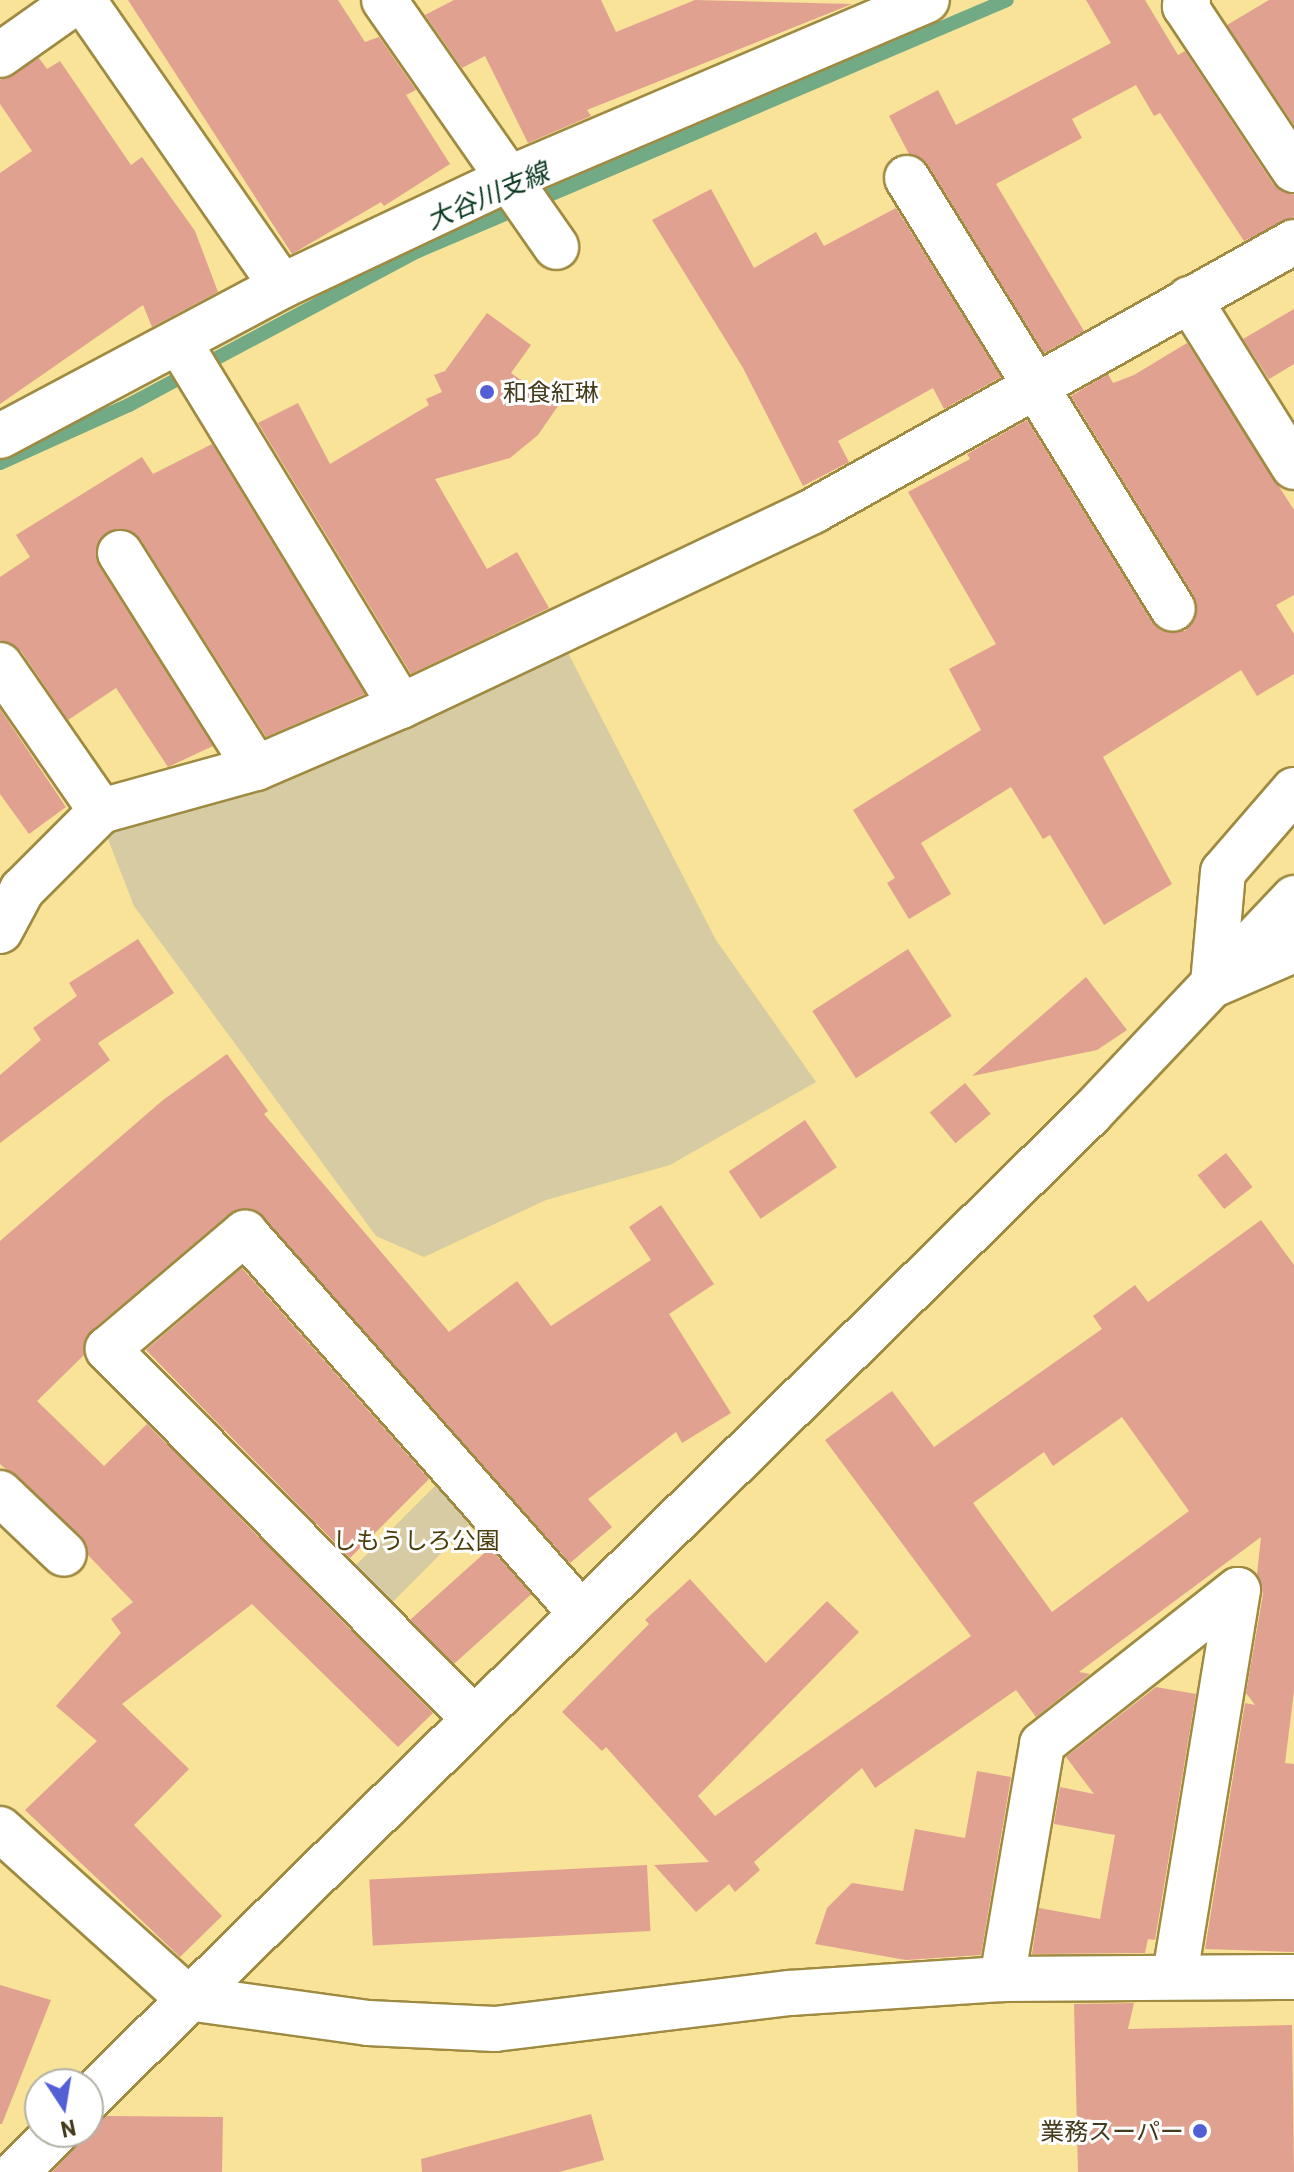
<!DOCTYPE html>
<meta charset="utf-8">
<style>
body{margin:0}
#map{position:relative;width:1294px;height:2172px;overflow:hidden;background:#f8e398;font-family:Barlow,"Noto Sans JP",sans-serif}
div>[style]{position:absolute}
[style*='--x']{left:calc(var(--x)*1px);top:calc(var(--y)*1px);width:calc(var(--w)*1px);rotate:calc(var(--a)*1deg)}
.green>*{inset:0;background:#d6cba2;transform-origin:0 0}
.stream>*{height:14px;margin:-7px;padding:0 7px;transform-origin:7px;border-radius:7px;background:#72aa85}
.building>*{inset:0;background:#e1a190;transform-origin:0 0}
.roads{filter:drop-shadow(2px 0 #9e8a41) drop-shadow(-2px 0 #9e8a41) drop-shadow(0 2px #9e8a41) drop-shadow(0 -2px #9e8a41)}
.minor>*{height:44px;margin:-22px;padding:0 22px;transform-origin:22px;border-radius:22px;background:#fff}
.dots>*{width:22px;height:22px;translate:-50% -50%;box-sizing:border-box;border:4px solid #fff;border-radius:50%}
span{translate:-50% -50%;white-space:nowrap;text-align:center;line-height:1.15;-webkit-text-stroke:6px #fff;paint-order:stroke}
.poi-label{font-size:24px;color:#443b1d}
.left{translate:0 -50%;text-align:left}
.right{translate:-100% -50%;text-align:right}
.park-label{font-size:24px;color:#493d0d}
.water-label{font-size:26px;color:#09371e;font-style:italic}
.north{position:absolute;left:24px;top:2068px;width:80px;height:80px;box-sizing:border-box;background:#fff;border:2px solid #b4b1a5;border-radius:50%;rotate:168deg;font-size:22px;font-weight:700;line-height:32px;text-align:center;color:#443b1d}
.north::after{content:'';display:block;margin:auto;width:28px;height:36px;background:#545ed5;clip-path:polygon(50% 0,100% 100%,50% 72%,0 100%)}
</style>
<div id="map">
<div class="green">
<i style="clip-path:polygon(566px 649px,716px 940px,816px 1082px,670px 1165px,546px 1200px,424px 1257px,376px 1236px,134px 906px,106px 834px,271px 783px)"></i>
<i style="left:442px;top:1479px;width:52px;height:131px;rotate:45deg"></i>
</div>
<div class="stream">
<i style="--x:0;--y:463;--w:141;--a:-24.2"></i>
<i style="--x:129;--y:405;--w:327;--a:-28.1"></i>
<i style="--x:418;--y:251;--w:640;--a:-23.08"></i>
</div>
<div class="building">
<i style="clip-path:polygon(128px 0,338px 0,365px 42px,379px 37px,416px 90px,406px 95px,450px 164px,384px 206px,381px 202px,292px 254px)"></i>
<i style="clip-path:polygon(454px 0,601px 0,616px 32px,695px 0,852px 4px,587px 110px,591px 116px,528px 143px,485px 56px,462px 68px,425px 15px)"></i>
<i style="clip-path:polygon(1086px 0,1145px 0,1178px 55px,1185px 51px,1273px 184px,1294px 195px,1294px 217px,1244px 241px,1160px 113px,1154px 116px,1136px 85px,1072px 119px,1082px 138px,996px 184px,1084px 331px,1044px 353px,928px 165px,909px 154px,889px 116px,938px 90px,956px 125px,1111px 43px)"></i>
<i style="clip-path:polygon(1269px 0,1294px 0,1294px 125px,1227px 25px)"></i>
<i style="clip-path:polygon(39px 58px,47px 69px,60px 61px,131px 165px,142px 157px,195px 231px,218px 292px,152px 327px,143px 305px,0 404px,0 173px,32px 151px,0 104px,0 80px)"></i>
<i style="clip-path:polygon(711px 189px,754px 268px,816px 232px,824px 246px,896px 208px,1001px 377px,944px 409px,933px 388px,838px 441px,849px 462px,803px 486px,743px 368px,652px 220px)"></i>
<i style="clip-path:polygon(1294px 309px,1294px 364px,1269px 379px,1243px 339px)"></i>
<i style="clip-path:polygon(487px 313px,531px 345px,511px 373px,558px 406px,538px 435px,510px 458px,435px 479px,487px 569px,517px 552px,549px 608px,411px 674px,258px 423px,298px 403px,330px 464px,429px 405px,426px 399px,442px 392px,434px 375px,445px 371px)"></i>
<i style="clip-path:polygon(1187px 343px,1294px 510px,1294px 595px,1276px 605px,1294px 634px,1294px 674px,1257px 696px,1241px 670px,1103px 757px,1172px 884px,1104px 925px,1050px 835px,1043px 839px,1011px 787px,921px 843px,951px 894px,909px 919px,887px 883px,895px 878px,853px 810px,981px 730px,949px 669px,996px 644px,908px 492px,970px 459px,967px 454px,1027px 420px,1152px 622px,1162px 631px,1185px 631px,1195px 620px,1194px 596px,1071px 396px,1108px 374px,1113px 383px,1134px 375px)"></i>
<i style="clip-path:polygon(212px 444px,365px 694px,266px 737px,141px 540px,131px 531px,107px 532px,98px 542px,99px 566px,213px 746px,168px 767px,116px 688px,68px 720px,21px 651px,0 640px,0 577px,30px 557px,16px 535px,142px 457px,153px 474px)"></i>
<i style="clip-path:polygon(0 709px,66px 807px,29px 834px,0 794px)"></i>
<i style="clip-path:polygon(138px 939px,174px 993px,98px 1043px,110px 1060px,0 1143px,0 1075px,41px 1040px,33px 1028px,77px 996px,69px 983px)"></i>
<i style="left:908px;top:949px;width:80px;height:114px;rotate:57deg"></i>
<i style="clip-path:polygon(1086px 977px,1127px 1030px,1097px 1050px,972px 1076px)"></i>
<i style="clip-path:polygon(227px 1054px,268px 1111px,264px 1114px,449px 1332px,517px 1281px,551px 1326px,651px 1260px,629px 1227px,661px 1205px,714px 1284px,669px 1314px,731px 1413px,682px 1443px,676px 1432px,588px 1499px,612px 1527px,570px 1563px,254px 1210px,229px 1214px,92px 1330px,84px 1355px,37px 1401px,104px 1466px,147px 1424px,433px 1713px,398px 1747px,252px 1604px,122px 1704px,189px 1769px,134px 1825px,222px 1916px,180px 1957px,25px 1810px,97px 1741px,56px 1706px,121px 1633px,111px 1619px,133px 1602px,88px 1555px,81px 1536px,0 1464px,0 1241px,163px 1100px)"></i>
<i style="left:965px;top:1083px;width:40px;height:46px;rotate:50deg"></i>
<i style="left:805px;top:1120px;width:57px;height:92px;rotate:56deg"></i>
<i style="left:1226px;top:1153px;width:43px;height:36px;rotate:52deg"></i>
<i style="clip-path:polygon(evenodd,1261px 1220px,1294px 1265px,1294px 1691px,1285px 1763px,1294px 1764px,1294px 1952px,1205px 1949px,1245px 1703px,1255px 1705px,1246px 1693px,1263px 1594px,1257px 1574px,1261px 1537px,1079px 1672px,1090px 1674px,1036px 1717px,1016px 1690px,875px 1788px,862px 1768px,754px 1862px,760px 1870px,735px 1892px,729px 1884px,696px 1912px,654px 1865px,709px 1862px,606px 1747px,602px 1751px,562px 1712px,649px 1624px,645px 1620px,690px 1579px,766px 1663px,827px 1601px,859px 1632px,698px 1796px,715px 1816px,971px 1636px,825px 1440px,892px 1391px,934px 1447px,1102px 1329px,1093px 1316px,1135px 1285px,1148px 1302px,1261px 1220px,1122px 1417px,1189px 1511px,1052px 1612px,973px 1503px,1044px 1452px,1053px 1466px,1122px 1417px)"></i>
<i style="clip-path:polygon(242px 1268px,429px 1479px,350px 1558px,146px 1350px)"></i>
<i style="left:490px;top:1548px;width:62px;height:107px;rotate:48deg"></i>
<i style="clip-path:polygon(1156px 1687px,1196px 1694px,1155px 1940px,1148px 1939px,1145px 1953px,1032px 1954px,1039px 1908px,1100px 1919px,1115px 1835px,1054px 1824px,1060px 1787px,1094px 1794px,1066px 1757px)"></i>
<i style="clip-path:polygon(977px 1771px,1011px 1777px,981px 1955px,906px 1960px,815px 1944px,827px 1908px,852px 1883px,903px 1891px,915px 1829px,965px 1838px)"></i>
<i style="left:647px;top:1865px;width:66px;height:278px;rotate:87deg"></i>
<i style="clip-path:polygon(0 1985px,51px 2000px,2px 2124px,0 2124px)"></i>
<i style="clip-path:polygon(1134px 2003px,1128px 2029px,1292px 2025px,1294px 2172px,1078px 2172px,1074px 2004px)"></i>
<i style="clip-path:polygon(591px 2114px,604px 2160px,559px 2172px,422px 2172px,421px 2159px)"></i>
<i style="clip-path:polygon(107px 2116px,223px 2117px,222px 2172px,52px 2172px,74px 2149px,80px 2132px,88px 2132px,88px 2123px)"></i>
</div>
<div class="roads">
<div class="minor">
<i style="--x:83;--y:0;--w:348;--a:55.2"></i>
<i style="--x:384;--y:0;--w:301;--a:55.1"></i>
<i style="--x:1188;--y:0;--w:7;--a:117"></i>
<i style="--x:1185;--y:6;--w:197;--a:56.4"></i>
<i style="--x:0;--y:55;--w:95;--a:-35.2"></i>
<i style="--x:907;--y:178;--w:506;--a:58.32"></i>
<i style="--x:1189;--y:299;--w:198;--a:58"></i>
<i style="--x:180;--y:344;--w:424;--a:58.6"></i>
<i style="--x:0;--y:436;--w:319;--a:-28"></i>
<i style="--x:282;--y:286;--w:252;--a:-25.3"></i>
<i style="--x:510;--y:178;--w:453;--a:-23.1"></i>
<i style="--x:120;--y:553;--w:254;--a:57.7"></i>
<i style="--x:0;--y:665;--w:178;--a:55.3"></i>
<i style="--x:101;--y:811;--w:161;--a:-15.5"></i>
<i style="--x:256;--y:768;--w:158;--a:-23.2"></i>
<i style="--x:401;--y:706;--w:456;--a:-25.3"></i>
<i style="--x:813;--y:511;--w:551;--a:-29.22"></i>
<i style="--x:1294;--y:790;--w:108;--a:130.9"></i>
<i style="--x:1223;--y:872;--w:113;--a:95.1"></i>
<i style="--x:1213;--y:985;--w:88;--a:-23.4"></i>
<i style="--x:0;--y:931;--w:47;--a:-61.8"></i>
<i style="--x:22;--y:890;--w:112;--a:-45"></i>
<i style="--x:0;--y:1493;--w:88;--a:43.6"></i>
<i style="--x:472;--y:1717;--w:518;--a:-134.69"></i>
<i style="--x:108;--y:1349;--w:180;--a:-40.3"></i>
<i style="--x:245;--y:1233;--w:506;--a:48.53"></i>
<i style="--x:0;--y:1829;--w:253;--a:42"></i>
<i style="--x:188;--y:1998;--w:182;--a:7.9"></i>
<i style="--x:368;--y:2023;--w:127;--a:2.7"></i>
<i style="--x:495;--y:2029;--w:297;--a:-7"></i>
<i style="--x:790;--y:1993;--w:212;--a:-3.8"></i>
<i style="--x:1002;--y:1979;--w:292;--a:-0.4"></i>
<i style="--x:1002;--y:1979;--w:238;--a:-80.3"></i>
<i style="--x:1042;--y:1744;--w:249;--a:-38.2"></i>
<i style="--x:1238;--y:1590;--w:391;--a:99.3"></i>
<i style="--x:88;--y:2099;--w:1406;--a:-44.51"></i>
<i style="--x:1091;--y:1113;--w:296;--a:-46.6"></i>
<i style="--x:17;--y:2172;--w:56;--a:-45.7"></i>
</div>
</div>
<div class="dots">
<i style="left:487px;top:392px;background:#545ed5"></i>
<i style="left:1200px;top:2131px;background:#545ed5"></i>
</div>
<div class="poi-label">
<span class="left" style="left:503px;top:392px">和食紅琳</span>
<span class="right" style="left:1184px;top:2131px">業務スーパー</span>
</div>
<div class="park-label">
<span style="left:416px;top:1540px">しもうしろ公園</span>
</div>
<div class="water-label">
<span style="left:487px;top:195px;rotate:-23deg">大谷川支線</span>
</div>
<div class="north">N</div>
</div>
